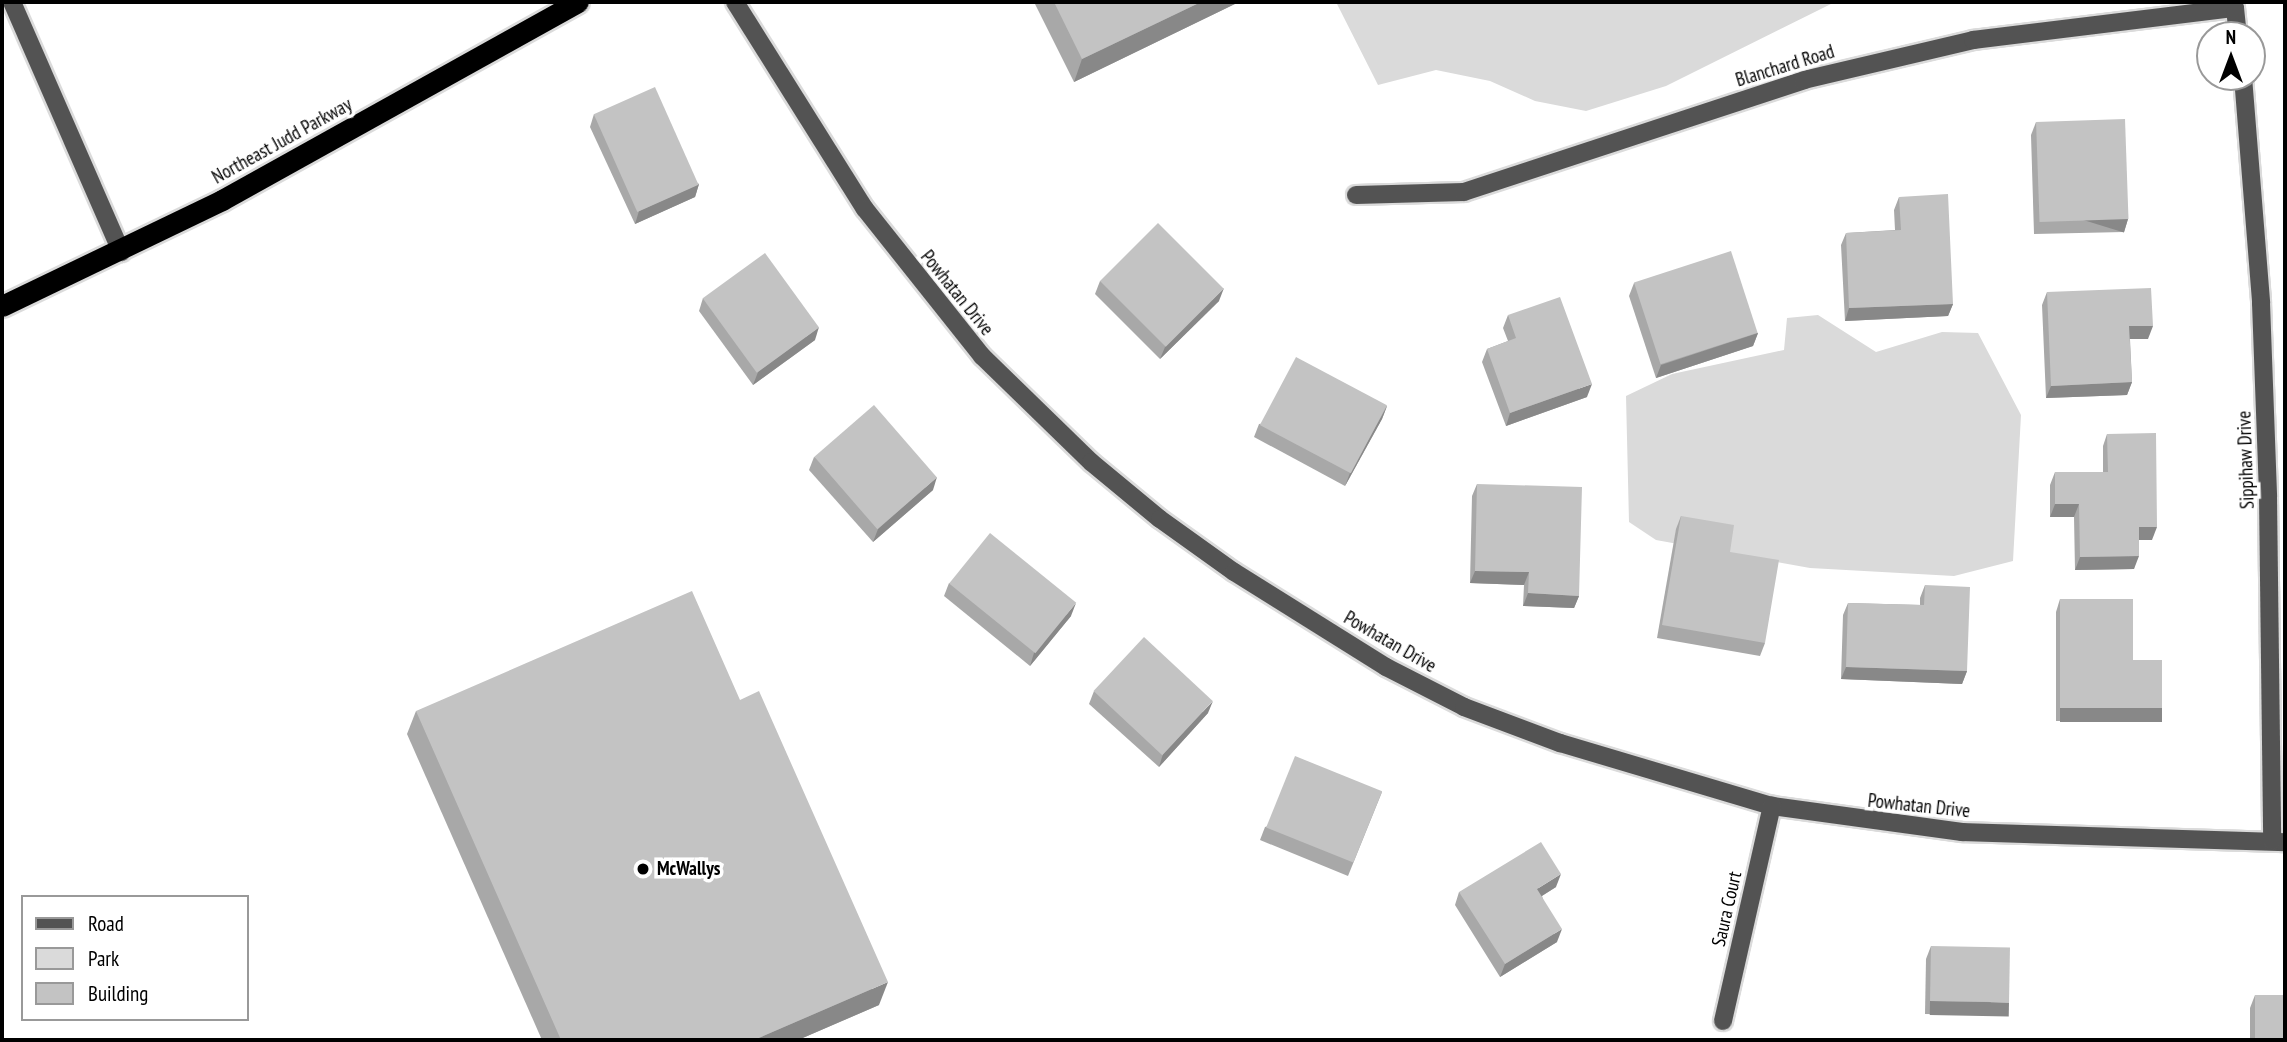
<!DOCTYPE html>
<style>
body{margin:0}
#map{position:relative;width:2287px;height:1042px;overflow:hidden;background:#fff;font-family:"PT Sans Narrow",sans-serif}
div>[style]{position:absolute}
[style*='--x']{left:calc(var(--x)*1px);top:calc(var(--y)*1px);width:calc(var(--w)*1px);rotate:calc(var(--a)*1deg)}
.green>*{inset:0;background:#dadada}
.roads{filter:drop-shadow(2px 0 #dbdbdb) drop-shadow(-2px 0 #dbdbdb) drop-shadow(0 2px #dbdbdb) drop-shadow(0 -2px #dbdbdb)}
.minor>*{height:18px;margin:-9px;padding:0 9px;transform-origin:9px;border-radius:9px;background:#535353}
.highway>*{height:21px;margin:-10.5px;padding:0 10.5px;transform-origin:10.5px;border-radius:10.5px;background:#000}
.wall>*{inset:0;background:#a8a8a8}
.shaded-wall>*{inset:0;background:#888;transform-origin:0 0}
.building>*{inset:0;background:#c3c3c3;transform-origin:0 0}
.dots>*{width:19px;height:19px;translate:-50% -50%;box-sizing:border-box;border:4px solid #fff;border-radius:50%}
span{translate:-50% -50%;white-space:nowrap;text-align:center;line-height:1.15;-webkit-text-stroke:7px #fff;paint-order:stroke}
.street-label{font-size:19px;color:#000}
.poi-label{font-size:19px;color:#000;font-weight:700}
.left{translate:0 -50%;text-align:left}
.frame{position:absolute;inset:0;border:4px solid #000;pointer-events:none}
.legend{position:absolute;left:21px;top:895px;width:228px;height:126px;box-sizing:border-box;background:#fff;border:2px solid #999;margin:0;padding:9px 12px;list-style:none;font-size:21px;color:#000}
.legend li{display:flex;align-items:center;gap:14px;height:35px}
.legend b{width:35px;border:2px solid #999}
.north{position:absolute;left:2196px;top:21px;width:70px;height:70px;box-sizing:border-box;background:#fff;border:2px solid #999;border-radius:50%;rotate:0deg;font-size:19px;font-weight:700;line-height:28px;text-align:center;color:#000}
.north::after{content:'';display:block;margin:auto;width:24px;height:32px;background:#000;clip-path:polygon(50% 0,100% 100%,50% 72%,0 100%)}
</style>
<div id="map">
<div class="green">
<i style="clip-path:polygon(1336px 2px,1835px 2px,1666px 86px,1586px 111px,1535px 101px,1490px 81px,1436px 70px,1378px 85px)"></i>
<i style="clip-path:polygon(1818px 315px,1876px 352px,1942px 332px,1978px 333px,2021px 415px,2013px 561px,1954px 576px,1810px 568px,1656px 540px,1629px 522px,1626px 396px,1672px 374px,1784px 350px,1787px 318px)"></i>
</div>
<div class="roads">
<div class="minor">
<i style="--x:12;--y:2;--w:273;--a:66.4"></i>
<i style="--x:735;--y:2;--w:244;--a:57.9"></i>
<i style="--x:865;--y:209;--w:188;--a:51.5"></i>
<i style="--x:982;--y:356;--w:152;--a:44.2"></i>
<i style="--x:1091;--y:462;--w:89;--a:39.6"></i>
<i style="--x:1160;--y:519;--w:91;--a:35.6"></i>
<i style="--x:1234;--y:572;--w:179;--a:32"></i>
<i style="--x:1386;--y:667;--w:88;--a:27.1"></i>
<i style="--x:1464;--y:707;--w:103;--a:20.6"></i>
<i style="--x:1560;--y:743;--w:221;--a:16.6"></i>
<i style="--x:1772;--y:806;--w:192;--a:7.8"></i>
<i style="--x:1962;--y:832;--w:323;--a:1.8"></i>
<i style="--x:2243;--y:77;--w:227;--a:85.4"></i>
<i style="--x:2261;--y:303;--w:194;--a:87.9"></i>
<i style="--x:2268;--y:497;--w:344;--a:89.3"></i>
<i style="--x:1356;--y:195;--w:108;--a:-1.6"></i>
<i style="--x:1464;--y:192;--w:358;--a:-18.2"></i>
<i style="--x:1804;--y:80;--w:174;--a:-13.3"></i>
<i style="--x:1973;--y:40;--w:264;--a:-7"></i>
<i style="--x:2235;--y:8;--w:27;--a:84"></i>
<i style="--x:1723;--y:1021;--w:221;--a:-77.2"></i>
</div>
<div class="highway">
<i style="--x:2;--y:306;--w:244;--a:-25.7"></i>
<i style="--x:222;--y:200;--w:407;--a:-29.1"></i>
</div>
</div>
<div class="wall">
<i style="clip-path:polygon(1034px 2px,1239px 2px,1074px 82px)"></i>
<i style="clip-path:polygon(594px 114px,699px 184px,695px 197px,635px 224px,590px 127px)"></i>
<i style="clip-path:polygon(2036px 122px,2128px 219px,2124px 232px,2034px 234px,2031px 135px)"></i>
<i style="clip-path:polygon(1899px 197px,1953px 304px,1948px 316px,1845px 321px,1841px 245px,1846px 233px,1895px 230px,1894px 210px)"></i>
<i style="clip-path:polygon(1100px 281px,1219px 301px,1160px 359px,1095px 294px)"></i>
<i style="clip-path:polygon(1634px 283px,1758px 333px,1753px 346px,1656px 378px,1629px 296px)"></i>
<i style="clip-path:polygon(2047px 292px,2148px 339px,2130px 339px,2132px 382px,2127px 395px,2046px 398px,2042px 305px)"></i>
<i style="clip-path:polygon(703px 298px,815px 340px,753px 385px,699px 311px)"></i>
<i style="clip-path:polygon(1508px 315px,1587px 397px,1506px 426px,1482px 362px,1487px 349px,1508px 341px,1503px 328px)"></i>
<i style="clip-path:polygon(1387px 406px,1382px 419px,1345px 486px,1254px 437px,1259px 424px)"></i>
<i style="clip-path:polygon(2107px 434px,2152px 540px,2139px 540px,2134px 569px,2075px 570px,2074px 517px,2050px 517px,2050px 485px,2055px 472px,2103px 472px,2103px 446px)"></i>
<i style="clip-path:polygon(814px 457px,933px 490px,873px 542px,809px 470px)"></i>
<i style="clip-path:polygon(1477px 484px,1579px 596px,1574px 608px,1523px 606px,1524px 585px,1470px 583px,1472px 496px)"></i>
<i style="clip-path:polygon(1681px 516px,1730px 552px,1765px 643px,1760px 656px,1657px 638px,1676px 529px)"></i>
<i style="clip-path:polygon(949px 583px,1071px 616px,1030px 666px,944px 596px)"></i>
<i style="clip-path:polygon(1925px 585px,1967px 671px,1962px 684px,1841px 679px,1843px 615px,1848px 603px,1920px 605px,1920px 598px)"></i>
<i style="clip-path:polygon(2060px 599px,2133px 660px,2158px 721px,2056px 721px,2056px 612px)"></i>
<i style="clip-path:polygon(1094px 691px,1208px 713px,1159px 767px,1089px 704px)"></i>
<i style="clip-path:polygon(740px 700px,879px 1005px,798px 1040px,542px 1040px,407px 734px,416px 711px)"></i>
<i style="clip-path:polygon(1382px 792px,1348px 876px,1260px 840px,1265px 827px)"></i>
<i style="clip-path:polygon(1556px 887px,1542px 896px,1557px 942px,1500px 977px,1455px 905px,1459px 892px)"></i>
<i style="clip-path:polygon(1931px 946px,2004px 1015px,1925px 1014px,1926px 959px)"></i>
<i style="clip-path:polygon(2255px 995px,2285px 1040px,2250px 1040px,2250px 1008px)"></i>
</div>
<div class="shaded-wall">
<i style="clip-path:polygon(1201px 2px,1239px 2px,1074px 82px,1082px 59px)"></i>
<i style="clip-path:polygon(699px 184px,695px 197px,635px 224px,639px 211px)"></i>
<i style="left:2128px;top:219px;width:14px;height:89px;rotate:107deg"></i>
<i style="clip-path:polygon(1224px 288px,1219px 301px,1160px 359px,1165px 347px)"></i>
<i style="clip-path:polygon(1953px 304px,1948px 316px,1845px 321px,1849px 308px)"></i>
<i style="clip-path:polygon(2129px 326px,2153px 326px,2148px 339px,2125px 339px)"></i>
<i style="clip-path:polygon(819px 327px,815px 340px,753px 385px,758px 372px)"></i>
<i style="clip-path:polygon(1758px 333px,1753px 346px,1656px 378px,1661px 365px)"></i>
<i style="clip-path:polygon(2132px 382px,2127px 395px,2046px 398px,2051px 386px)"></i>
<i style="clip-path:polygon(1592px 384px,1587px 397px,1506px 426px,1510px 413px)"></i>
<i style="clip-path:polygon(1387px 406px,1382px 419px,1345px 486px,1350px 473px)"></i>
<i style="clip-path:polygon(937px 477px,933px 490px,873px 542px,878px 529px)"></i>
<i style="clip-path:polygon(2055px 504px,2079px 504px,2074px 517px,2050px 517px)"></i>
<i style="clip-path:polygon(2139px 527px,2157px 527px,2152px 540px,2134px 540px)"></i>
<i style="clip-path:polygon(2139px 556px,2134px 569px,2075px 570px,2080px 557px)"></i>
<i style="clip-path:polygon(1475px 571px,1529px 572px,1524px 585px,1470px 583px)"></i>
<i style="clip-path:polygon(1528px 593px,1579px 596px,1574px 608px,1523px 606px)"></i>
<i style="clip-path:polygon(1076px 603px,1071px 616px,1030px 666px,1034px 653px)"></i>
<i style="clip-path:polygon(1846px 667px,1967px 671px,1962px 684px,1841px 679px)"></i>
<i style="clip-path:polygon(1213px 701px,1208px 713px,1159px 767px,1163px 754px)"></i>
<i style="left:2060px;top:708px;width:102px;height:14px"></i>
<i style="clip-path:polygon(1561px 874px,1556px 887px,1532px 902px,1537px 889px)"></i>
<i style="clip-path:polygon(1562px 929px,1557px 942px,1500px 977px,1505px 964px)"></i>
<i style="clip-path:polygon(888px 982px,879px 1005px,798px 1040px,754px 1040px)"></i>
<i style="left:1930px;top:1001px;width:79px;height:14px;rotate:1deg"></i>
</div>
<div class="building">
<i style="clip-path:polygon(1054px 2px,1201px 2px,1082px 59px)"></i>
<i style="left:655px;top:87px;width:107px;height:67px;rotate:66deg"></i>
<i style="left:2125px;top:119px;width:100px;height:89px;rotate:88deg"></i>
<i style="clip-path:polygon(1948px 194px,1953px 304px,1849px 308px,1846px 233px,1901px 230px,1899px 197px)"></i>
<i style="left:1158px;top:223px;width:93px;height:82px;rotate:45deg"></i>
<i style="left:1731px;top:251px;width:86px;height:102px;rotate:72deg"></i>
<i style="left:765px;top:253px;width:92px;height:77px;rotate:54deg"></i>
<i style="clip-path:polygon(2151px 288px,2153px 326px,2129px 326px,2132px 382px,2051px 386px,2047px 292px)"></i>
<i style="clip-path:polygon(1560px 297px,1592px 384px,1510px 413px,1487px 349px,1516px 338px,1508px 315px)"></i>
<i style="left:1296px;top:357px;width:103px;height:77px;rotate:28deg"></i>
<i style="left:874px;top:405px;width:96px;height:79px;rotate:49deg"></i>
<i style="clip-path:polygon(2156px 433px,2157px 527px,2139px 527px,2139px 556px,2080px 557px,2079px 504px,2055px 504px,2055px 472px,2108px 472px,2107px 434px)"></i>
<i style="clip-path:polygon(1477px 484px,1582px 487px,1579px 596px,1528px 593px,1529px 572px,1475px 571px)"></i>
<i style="clip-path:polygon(1681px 516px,1734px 525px,1730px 552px,1779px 560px,1765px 643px,1662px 625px)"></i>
<i style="left:990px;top:533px;width:111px;height:65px;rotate:39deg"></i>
<i style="clip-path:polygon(1925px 585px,1970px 587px,1967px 671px,1846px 667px,1848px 603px,1924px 605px)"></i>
<i style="clip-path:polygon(692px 591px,740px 700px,759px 691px,888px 982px,754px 1040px,561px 1040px,416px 711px)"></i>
<i style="clip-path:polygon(2060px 599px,2133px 599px,2133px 660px,2162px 660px,2162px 708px,2060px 708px)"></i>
<i style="left:1144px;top:637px;width:94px;height:74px;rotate:43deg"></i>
<i style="left:1295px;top:756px;width:94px;height:77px;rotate:22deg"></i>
<i style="clip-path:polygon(1541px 842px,1561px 874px,1537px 889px,1562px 929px,1505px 964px,1459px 892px)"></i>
<i style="left:1931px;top:946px;width:79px;height:55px;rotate:1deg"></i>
<i style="left:2255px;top:995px;width:30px;height:45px"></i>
</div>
<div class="dots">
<i style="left:643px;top:869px;background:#000"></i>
</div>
<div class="street-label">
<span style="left:1785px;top:66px;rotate:-17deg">Blanchard Road</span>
<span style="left:282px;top:141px;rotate:-29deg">Northeast Judd Parkway</span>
<span style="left:957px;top:293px;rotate:51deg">Powhatan Drive</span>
<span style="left:2246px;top:460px;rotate:-92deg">Sippihaw Drive</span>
<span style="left:1390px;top:642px;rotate:30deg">Powhatan Drive</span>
<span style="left:1919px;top:806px;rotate:6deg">Powhatan Drive</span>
<span style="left:1727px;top:909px;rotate:-77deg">Saura Court</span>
</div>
<div class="poi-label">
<span class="left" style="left:657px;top:869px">McWallys</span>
</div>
<div class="frame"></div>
<ul class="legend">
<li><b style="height:9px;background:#535353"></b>Road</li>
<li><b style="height:19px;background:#dadada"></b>Park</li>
<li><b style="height:19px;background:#c3c3c3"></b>Building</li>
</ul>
<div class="north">N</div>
</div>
